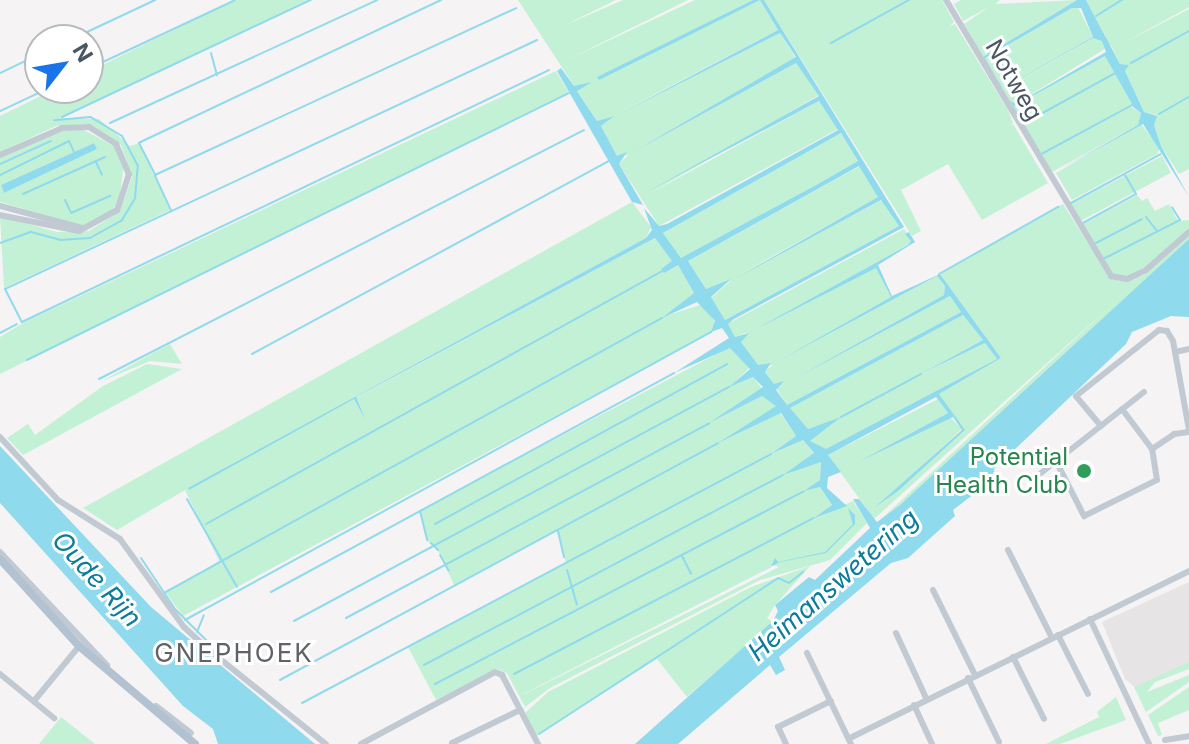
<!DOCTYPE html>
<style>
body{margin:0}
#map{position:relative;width:1189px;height:744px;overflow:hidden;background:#f5f3f3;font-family:Inter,sans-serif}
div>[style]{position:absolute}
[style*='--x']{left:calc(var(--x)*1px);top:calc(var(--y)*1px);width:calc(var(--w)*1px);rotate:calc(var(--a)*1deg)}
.education>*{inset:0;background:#e6e4e5}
.green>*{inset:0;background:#c3f1d5;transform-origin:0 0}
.water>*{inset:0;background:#90daee}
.stream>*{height:2px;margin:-1px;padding:0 1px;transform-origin:1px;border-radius:1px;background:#90daee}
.minor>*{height:6px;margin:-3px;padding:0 3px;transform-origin:3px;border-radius:3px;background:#c1cad2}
.major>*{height:8px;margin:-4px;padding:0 4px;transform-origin:4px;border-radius:4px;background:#b3c2d1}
.dots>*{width:22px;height:22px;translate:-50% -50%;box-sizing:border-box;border:4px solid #fff;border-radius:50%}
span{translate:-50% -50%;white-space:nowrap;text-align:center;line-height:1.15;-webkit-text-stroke:6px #fff;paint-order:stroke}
.street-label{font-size:24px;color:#4a5661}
.leisure-label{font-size:24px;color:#27864d}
.right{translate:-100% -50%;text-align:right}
.water-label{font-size:26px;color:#0c7c9b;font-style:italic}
.neighbourhood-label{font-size:26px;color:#5f6368;letter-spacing:2px}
.north{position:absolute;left:24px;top:24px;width:80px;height:80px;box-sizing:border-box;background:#fff;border:2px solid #b7bbc0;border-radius:50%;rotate:59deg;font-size:22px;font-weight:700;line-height:32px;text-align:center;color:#4a5661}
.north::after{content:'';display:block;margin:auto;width:28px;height:36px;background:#1a73e8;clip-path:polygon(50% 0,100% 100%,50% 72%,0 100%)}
</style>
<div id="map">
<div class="education">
<i style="clip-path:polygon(1189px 582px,1189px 664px,1136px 688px,1125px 679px,1102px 622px)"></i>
</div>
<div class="green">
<i style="clip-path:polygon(235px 0,311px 0,59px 118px,99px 119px,130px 146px,139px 143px,170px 210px,4px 288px,0 216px,57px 232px,89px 231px,120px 211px,132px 177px,121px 145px,89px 124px,56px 126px,0 152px,0 116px,57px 88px,88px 88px,88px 72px)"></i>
<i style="clip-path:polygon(518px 0,616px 0,563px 26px,623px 0,688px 0,567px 60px,695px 0,753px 0,598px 77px,760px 0,778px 30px,619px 113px,780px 33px,797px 60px,633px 152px,796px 63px,819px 95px,647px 195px,819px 101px,838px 129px,659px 226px,619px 164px,628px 155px,617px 156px,601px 126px,613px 116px,597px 121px)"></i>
<i style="clip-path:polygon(764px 0,942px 0,954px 22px,949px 27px,955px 24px,1008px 110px,1013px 123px,1008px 126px,1013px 124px,1048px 183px,982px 220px,948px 164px,901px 190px,921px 231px,912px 236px)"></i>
<i style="clip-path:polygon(961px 0,1000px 0,995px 4px,1077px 0,983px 57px,964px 24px,989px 7px,963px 21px,954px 4px)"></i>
<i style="clip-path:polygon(1086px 0,1189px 0,1189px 7px,1122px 44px,1189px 9px,1189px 169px,1179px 174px,1161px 146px,1154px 125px,1156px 115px,1144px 112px,1125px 71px,1128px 65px,1120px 64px,1111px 45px,1016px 104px,1010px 102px,985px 58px,1077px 5px,1093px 37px,1010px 86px,1093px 38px,1106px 37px)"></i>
<i style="left:1105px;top:55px;width:56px;height:104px;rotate:61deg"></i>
<i style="clip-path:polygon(556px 71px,569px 93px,0 374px,0 337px,23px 323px)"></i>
<i style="clip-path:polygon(1130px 106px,1141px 113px,1138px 125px,1050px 173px,1042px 155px)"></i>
<i style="clip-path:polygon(1141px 124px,1160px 148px,1157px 154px,1072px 200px,1056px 173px)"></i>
<i style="clip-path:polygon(evenodd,82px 129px,114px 146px,124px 163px,119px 202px,106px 216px,82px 226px,0 202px,0 157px,61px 131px,82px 129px,94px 143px,97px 149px,4px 193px,1px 185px,94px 143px)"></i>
<i style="clip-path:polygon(841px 133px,858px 161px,722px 238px,681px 258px,663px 233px)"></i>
<i style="left:1162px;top:156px;width:19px;height:103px;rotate:62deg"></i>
<i style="clip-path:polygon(860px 166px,879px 197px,735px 277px,882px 200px,899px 226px,725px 320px,711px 298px,731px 280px,706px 289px,688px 261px)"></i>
<i style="clip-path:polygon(1137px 195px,1142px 201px,1147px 198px,1155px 211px,1169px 204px,1178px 221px,1189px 220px,1189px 230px,1158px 260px,1126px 278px,1112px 275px,1082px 225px)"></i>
<i style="clip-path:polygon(632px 202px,651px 227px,646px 238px,342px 404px,354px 399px,366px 421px,355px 398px,655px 238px,673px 261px,662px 269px,678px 265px,694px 293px,668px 315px,703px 304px,716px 324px,711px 332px,183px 616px,166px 593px,219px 561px,185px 490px,117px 530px,83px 508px)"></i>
<i style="clip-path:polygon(1063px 204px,1109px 276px,1120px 281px,1145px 275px,874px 519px,828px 455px,938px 399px,948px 413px,858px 462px,950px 417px,962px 429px,875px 509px,964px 431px,939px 394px,1001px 358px,940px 274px)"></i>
<i style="clip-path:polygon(904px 229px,912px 241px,908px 245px,754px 330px,876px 267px,891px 297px,776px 362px,937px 276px,945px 286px,944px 295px,790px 381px,950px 296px,961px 312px,787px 405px,765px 371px,773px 365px,758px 366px,741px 342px,748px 332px,735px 337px,727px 324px)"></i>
<i style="clip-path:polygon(1189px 233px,1189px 239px,1107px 318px,912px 495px,877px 523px)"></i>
<i style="clip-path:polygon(963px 315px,983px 340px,922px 374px,985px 343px,997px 359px,826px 450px,810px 441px,838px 419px,808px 429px,789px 408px)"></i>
<i style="clip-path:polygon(170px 344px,182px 364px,150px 361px,100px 382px)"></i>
<i style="clip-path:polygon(evenodd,730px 347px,750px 367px,732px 385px,753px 377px,763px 390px,719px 418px,762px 396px,777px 406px,725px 440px,780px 413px,796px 436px,772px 454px,803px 440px,814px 454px,790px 472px,821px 462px,820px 480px,808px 490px,820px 487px,832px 505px,820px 516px,853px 501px,867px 523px,830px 560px,760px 580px,550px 688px,525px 707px,507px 673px,497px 669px,436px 700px,408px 647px,566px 563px,557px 530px,454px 585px,438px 550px,426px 540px,420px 510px,730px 347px,774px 565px,779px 567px,522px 695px,525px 693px,774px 565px)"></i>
<i style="clip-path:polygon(147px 364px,182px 369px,23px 455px,7px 438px,28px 424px,35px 435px,103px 386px)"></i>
<i style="clip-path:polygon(810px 566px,775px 605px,767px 618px,773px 622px,687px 697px,657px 659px,536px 736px,525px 713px,548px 692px,751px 587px)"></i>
<i style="clip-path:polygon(1189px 662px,1189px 669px,1155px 682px,1147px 692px,1189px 675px,1189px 682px,1146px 712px,1134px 687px)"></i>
<i style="clip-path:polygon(1189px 687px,1189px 710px,1158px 723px,1162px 735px,1158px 736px,1148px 715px)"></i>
<i style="clip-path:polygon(1116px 697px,1126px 720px,1060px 744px,1046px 744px,1099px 717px,1097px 712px)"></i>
<i style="clip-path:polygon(61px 717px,95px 744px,39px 744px)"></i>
</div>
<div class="water">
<i style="clip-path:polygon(evenodd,753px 0,764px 0,904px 227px,734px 319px,728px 324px,735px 337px,749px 333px,741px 342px,758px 365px,771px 363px,765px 372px,774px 384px,784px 381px,776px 390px,787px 405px,961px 312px,950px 296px,790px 381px,944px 295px,945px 286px,937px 276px,776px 362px,891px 297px,876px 268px,754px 330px,908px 245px,911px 241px,905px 234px,909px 232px,915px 242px,878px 265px,892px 296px,940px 274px,1001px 358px,939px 394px,965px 430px,898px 491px,874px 508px,962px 430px,953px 417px,858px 462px,948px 413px,936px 397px,828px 455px,841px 472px,828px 477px,827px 488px,847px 506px,814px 518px,832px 505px,820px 487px,804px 491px,820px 480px,821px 462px,783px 475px,814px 453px,803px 440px,771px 454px,796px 436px,781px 413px,718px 443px,776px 406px,762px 396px,709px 423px,763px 387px,753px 377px,729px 387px,750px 369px,730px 348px,674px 373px,729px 338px,722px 328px,711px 332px,715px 321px,697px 302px,662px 318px,694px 293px,678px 265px,664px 273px,661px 269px,672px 261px,655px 238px,356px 397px,366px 421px,354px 399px,189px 490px,188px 488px,646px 238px,652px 230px,644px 208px,659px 226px,667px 224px,838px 130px,819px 101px,645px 193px,819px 96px,796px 63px,633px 152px,796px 57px,780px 33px,619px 114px,778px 30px,760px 0,599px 80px,597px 77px,753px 0,841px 133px,858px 161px,816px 185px,681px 258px,663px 233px,841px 133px,753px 0,859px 166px,878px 197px,736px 278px,881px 200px,899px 226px,725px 320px,711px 297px,731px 279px,706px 289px,688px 261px,859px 166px,753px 0,963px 315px,983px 340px,921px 374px,985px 343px,997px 359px,826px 449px,810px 441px,841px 417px,808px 429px,790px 408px,963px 315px)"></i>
<i style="clip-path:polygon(evenodd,1077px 0,1086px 0,1120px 64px,1129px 65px,1125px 71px,1144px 112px,1157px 116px,1154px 125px,1161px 146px,1189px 197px,1143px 124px,1057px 171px,1138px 125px,1141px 113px,1132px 106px,1042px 155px,1010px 101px,1016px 104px,1106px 52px,1102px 41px,1093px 38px,1007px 86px,1093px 37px,1081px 8px,1072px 8px,985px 58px,1007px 96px,983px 57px,1077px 0,1105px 56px,1132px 104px,1041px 153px,1014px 106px,1105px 56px)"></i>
<i style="clip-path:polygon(561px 68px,574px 86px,592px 82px,577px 91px,597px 121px,614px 116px,601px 126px,617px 156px,627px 152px,619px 164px,643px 205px,632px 202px,557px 71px)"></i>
<i style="clip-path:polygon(94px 143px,97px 149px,4px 193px,1px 185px)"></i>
<i style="clip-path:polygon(1189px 239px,1189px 317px,1171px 316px,1132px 332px,1126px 344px,994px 469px,995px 478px,953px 510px,955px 516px,908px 558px,891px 563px,779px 657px,785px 670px,776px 675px,770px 665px,678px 744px,635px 744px,773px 621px,778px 611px,775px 605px,809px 577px,815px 580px,870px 528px,853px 499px,859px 499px,877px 522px,900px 505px)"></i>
<i style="clip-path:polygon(0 446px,151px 607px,315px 744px,218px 744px,213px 729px,183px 706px,0 503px)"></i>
<i style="clip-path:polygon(848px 508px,855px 515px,855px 524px,826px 553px,780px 562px,521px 696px,771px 567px,775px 558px,778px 562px,825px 552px,853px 524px)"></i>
</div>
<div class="stream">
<i style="--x:441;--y:0;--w:334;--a:154.7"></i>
<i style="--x:139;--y:143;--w:36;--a:63"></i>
<i style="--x:155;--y:175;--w:398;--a:-24.8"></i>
<i style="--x:1096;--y:16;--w:31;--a:-32"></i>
<i style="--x:70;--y:40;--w:94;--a:-25.2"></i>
<i style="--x:537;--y:40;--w:587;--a:154.92"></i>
<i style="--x:5;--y:289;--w:37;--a:63"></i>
<i style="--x:22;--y:322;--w:584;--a:-25.56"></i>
<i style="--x:831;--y:43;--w:89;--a:-28.9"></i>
<i style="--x:211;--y:53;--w:23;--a:75"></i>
<i style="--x:1131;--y:63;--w:66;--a:-28.9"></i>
<i style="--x:88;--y:69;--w:162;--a:-25.1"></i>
<i style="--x:0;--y:73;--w:44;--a:-25.4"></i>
<i style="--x:0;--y:111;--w:54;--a:-25.1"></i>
<i style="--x:1159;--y:114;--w:34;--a:-30"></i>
<i style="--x:62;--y:117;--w:275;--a:-25.2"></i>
<i style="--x:1028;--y:121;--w:102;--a:-28.8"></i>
<i style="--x:110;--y:123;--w:294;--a:-24.7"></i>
<i style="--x:96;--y:162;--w:14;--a:65"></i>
<i style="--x:0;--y:164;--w:56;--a:-24.3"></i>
<i style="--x:0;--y:175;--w:77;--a:-26.2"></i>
<i style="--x:69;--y:141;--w:12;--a:66"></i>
<i style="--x:155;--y:176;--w:38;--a:65"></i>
<i style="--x:23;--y:194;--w:90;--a:-24.3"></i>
<i style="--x:65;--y:200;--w:14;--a:65"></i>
<i style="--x:71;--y:213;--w:43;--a:-23.6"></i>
<i style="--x:1071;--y:203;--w:102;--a:-28.6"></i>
<i style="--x:1146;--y:217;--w:18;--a:52"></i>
<i style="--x:1083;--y:223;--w:60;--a:-28.7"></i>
<i style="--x:1136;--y:194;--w:22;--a:-120"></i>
<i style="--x:0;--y:243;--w:33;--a:-20"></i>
<i style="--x:31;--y:232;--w:30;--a:15"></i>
<i style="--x:60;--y:240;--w:30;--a:-4"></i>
<i style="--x:90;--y:238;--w:37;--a:-29"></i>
<i style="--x:122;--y:220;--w:26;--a:-59"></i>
<i style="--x:135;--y:198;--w:32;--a:-85"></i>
<i style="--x:138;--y:166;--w:34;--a:-118"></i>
<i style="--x:122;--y:136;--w:37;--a:-149"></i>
<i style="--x:90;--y:117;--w:36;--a:175"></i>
<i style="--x:1094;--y:244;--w:54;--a:-27.5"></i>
<i style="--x:1103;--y:259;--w:86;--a:-26.9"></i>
<i style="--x:1180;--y:220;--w:15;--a:-122"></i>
<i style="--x:939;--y:274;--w:137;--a:-29.4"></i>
<i style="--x:0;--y:333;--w:19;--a:-28"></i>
<i style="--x:252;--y:354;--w:408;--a:-28.4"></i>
<i style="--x:27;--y:360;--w:604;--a:-26.23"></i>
<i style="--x:99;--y:379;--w:545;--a:-27.18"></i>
<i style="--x:841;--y:417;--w:91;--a:-28.3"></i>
<i style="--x:187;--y:499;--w:101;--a:60.4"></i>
<i style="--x:420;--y:511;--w:30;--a:76"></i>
<i style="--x:206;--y:524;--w:521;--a:-29.02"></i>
<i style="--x:435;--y:524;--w:333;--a:-28.7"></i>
<i style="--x:558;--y:531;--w:27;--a:77"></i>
<i style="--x:431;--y:543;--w:10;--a:45"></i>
<i style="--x:440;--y:555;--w:18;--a:61"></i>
<i style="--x:682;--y:556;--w:20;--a:63"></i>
<i style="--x:141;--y:558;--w:61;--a:56.3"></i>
<i style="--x:175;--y:609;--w:59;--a:45"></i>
<i style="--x:567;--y:570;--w:36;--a:74"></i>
<i style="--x:271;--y:592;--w:459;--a:-28.5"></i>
<i style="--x:164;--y:593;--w:569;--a:-28.91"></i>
<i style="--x:346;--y:618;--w:412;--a:-28.2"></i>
<i style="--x:185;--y:620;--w:600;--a:-28.7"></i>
<i style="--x:294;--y:621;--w:494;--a:-28.3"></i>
<i style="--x:197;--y:632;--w:18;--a:-68"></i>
<i style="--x:424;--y:665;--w:406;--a:-27.9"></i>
<i style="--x:514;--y:674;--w:338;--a:-27.5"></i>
<i style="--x:280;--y:680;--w:498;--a:-28.4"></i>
<i style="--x:435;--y:684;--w:416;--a:-27.6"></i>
<i style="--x:302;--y:703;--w:531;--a:-27.96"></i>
<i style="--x:539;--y:734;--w:285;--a:-33.1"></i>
<i style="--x:778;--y:578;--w:12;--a:24"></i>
<i style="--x:789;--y:583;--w:18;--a:-38"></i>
</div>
<div class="minor">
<i style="--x:946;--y:0;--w:322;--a:59.1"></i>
<i style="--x:1111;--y:276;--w:16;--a:11"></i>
<i style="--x:1127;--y:279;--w:21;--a:-25"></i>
<i style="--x:1146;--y:270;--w:57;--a:-41.5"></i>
<i style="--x:0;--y:155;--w:68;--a:-23.5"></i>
<i style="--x:62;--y:128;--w:27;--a:-2"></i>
<i style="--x:89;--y:127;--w:32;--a:32"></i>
<i style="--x:116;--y:144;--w:33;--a:67"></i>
<i style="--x:129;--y:174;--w:38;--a:108"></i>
<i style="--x:117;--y:210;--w:43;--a:151.1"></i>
<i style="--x:79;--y:231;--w:81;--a:-168.6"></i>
<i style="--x:0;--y:206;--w:85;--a:15"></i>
<i style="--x:1175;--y:352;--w:14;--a:-12"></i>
<i style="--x:1122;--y:409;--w:50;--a:53.1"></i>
<i style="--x:1101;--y:426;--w:39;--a:-130"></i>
<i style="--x:1076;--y:396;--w:106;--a:-38.5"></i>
<i style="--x:1159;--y:330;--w:8;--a:7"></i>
<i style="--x:1167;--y:331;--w:12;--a:59"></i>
<i style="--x:1173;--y:341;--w:90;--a:79.8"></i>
<i style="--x:0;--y:437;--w:86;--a:47.4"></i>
<i style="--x:58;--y:500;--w:73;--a:32.2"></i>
<i style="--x:120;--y:539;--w:109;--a:54"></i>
<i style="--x:184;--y:627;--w:34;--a:43"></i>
<i style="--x:209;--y:650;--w:150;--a:38.8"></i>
<i style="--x:1056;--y:461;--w:62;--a:63"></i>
<i style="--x:1084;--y:516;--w:81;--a:-26.3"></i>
<i style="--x:1157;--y:480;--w:31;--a:-99"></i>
<i style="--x:1152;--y:449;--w:27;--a:-34"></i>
<i style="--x:1174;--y:434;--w:15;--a:-8"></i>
<i style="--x:1041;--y:473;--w:131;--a:-38.2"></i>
<i style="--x:1008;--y:550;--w:98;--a:63.4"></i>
<i style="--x:0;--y:552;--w:156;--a:46.6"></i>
<i style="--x:933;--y:590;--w:95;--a:63.7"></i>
<i style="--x:1090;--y:619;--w:138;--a:64.7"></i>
<i style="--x:896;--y:633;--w:72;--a:65.2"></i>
<i style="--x:1058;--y:635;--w:66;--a:63"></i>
<i style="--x:807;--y:653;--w:101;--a:64.2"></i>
<i style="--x:1013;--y:657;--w:69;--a:63.4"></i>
<i style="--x:0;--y:674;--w:70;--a:39.2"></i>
<i style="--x:968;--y:678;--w:71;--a:64.2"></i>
<i style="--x:34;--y:701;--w:72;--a:-50.6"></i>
<i style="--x:914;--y:705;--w:43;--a:65.2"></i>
<i style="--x:156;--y:706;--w:44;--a:37.6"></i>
<i style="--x:852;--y:737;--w:376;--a:-26.2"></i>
<i style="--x:1165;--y:740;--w:24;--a:-9"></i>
<i style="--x:452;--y:743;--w:76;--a:-25.9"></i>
<i style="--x:361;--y:744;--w:152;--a:-28.2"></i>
<i style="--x:495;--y:672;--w:8;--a:23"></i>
<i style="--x:502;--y:675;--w:78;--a:62.4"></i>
<i style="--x:786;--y:744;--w:19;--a:-115"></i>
<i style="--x:778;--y:727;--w:59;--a:-26.1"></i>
</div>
<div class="major">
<i style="--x:0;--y:559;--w:118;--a:47.8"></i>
<i style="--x:79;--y:646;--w:152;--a:40.2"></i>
</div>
<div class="dots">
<i style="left:1084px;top:471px;background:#2e9e5b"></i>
</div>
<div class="street-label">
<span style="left:1014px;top:80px;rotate:60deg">Notweg</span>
</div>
<div class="leisure-label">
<span class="right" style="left:1068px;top:471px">Potential<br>Health Club</span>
</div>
<div class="water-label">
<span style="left:97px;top:579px;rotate:48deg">Oude Rijn</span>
<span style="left:833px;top:585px;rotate:-41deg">Heimanswetering</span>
</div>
<div class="neighbourhood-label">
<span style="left:234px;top:653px">GNEPHOEK</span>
</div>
<div class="north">N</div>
</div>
